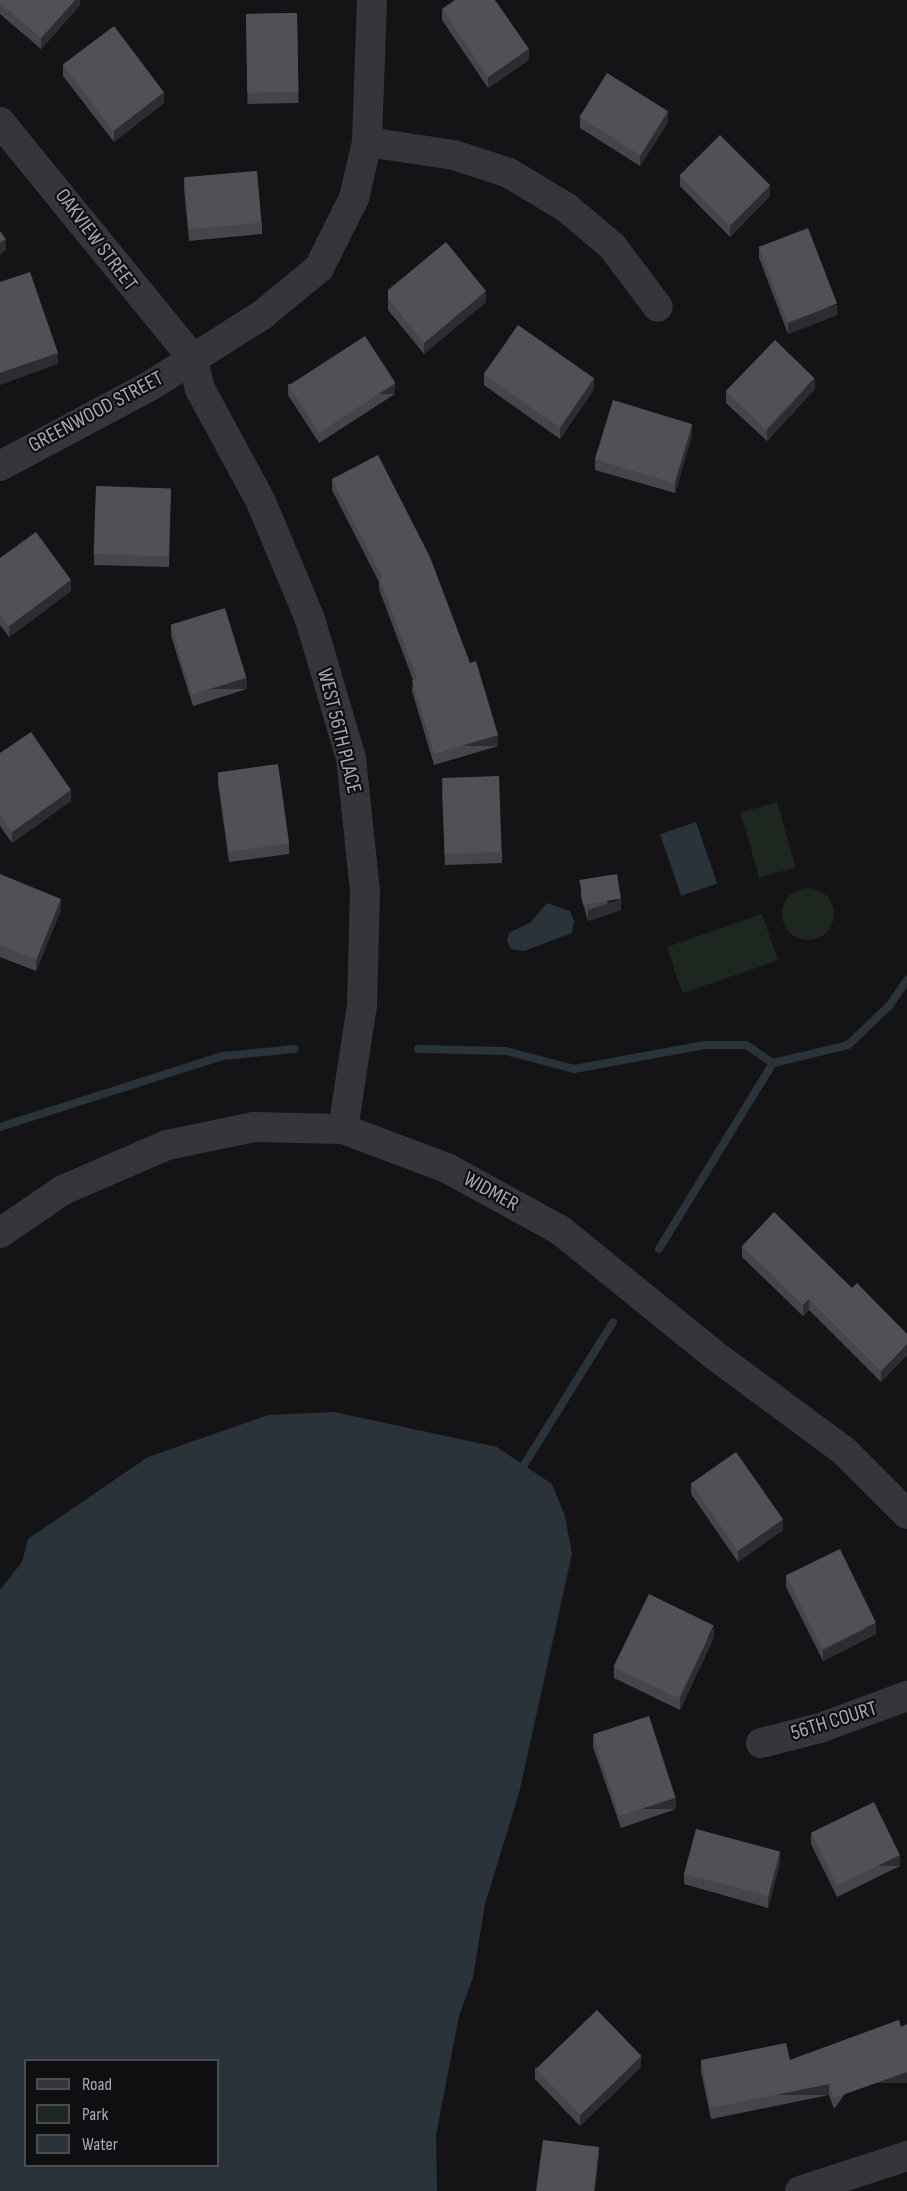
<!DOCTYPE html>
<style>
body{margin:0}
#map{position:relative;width:907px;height:2191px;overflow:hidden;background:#141416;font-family:"Sofia Sans Condensed",sans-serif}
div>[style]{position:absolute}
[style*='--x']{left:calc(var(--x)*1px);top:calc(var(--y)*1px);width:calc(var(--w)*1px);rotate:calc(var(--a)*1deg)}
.green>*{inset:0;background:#1e2620;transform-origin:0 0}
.round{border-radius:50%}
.water>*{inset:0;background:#2a323a;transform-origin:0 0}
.stream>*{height:8px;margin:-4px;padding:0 4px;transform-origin:4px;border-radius:4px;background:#2a323a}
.minor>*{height:30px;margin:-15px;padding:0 15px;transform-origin:15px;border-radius:15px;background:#35363b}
.wall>*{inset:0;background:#45454b;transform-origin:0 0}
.shaded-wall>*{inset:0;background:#2d2d31;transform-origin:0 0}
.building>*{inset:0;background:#505057;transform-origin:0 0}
span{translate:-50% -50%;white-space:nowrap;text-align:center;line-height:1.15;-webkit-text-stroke:4.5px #0f0f11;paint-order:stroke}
.street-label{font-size:21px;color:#a6a9b6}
.legend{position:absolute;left:24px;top:2059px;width:195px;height:108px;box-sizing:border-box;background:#0f0f11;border:2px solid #4b4d53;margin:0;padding:8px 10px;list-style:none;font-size:18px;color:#a6a9b6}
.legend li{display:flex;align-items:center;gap:12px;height:30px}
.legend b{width:30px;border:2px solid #4b4d53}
</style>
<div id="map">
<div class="green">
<i style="left:777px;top:802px;width:68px;height:38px;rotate:74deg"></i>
<i class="round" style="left:782px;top:888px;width:52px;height:52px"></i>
<i style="left:762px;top:914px;width:49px;height:101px;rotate:71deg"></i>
</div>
<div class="water">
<i style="left:696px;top:822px;width:65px;height:38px;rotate:71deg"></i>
<i style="clip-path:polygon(547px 903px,570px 911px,574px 921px,572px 933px,524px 951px,511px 949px,507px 941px,509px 933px,531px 922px)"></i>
<i style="clip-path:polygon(evenodd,334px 1412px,497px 1447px,552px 1484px,565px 1516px,572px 1554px,519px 1793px,485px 1904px,473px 1977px,459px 2016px,436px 2135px,437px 2191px,0 2191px,0 1590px,22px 1562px,28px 1539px,148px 1457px,268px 1415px,334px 1412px,26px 2060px,218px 2060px,218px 2166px,26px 2166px,26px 2060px)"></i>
</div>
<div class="stream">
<i style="--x:418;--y:1049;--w:88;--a:1.3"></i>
<i style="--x:506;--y:1051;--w:70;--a:14.8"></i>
<i style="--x:574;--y:1069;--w:133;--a:-10.4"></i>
<i style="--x:705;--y:1045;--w:41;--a:0"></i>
<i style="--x:746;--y:1045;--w:32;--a:34"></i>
<i style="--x:0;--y:1127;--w:234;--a:-17.7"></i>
<i style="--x:223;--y:1056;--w:72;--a:-5.6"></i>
<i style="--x:659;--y:1249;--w:218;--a:-58.5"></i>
<i style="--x:773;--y:1063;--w:77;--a:-13.5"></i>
<i style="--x:848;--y:1045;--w:57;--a:-43.6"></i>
<i style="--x:889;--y:1006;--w:32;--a:-55"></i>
<i style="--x:524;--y:1465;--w:168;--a:-58.1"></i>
</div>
<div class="minor">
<i style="--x:0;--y:122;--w:306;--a:50.8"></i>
<i style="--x:193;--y:359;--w:31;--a:77"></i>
<i style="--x:200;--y:389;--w:128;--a:61.6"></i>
<i style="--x:261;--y:502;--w:127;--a:67.3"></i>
<i style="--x:310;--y:619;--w:145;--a:73.6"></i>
<i style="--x:351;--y:758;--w:134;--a:84"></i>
<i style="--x:365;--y:891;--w:114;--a:91.5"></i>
<i style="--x:362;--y:1005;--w:125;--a:98.7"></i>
<i style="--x:367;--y:142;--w:88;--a:8.5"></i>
<i style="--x:454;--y:155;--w:58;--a:18.1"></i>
<i style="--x:509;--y:173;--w:68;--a:31.1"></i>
<i style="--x:567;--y:208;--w:59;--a:40.2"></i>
<i style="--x:612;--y:246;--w:76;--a:53"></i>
<i style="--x:0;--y:466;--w:170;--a:-28.1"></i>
<i style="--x:150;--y:386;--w:133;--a:-32.4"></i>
<i style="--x:262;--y:315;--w:74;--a:-39.5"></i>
<i style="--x:319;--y:268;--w:78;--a:-63.4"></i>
<i style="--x:354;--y:198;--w:57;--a:-76.9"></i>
<i style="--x:367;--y:142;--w:142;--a:-88"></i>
<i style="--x:0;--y:1233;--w:76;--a:-34.3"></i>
<i style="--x:63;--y:1190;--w:113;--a:-23.4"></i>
<i style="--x:167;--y:1145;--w:89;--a:-11.7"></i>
<i style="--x:254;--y:1127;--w:89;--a:1.3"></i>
<i style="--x:343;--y:1129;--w:111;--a:20.6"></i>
<i style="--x:447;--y:1168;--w:129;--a:28.8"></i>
<i style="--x:560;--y:1230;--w:197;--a:39"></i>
<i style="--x:713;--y:1354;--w:163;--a:36.5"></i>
<i style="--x:844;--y:1451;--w:89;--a:45"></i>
<i style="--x:761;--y:1743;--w:61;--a:-14.3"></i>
<i style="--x:820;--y:1728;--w:93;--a:-20.2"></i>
<i style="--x:800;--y:2191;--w:113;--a:-18.1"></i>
</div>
<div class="wall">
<i style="clip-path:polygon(0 0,80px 0,80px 5px,41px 49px,0 14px)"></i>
<i style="clip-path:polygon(442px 9px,529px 60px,488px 88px,442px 20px)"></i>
<i style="left:297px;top:13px;width:90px;height:51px;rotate:89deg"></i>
<i style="clip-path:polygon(63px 65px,164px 103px,114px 142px,63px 76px)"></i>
<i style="clip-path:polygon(580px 117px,668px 122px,640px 166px,580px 128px)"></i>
<i style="clip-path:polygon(680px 175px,770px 196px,730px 237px,680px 186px)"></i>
<i style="clip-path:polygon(184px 178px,262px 223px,262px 234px,189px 241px,184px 189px)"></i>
<i style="clip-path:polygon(759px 247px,837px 315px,788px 334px,759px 258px)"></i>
<i style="clip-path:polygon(388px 290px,486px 302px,424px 354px,388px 310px)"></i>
<i style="clip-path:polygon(484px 374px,594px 389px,560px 439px,484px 385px)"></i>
<i style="clip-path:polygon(288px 384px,395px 394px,319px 443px,288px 395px)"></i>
<i style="clip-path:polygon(815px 389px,767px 441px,726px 403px,726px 392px)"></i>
<i style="clip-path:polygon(692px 435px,675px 493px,595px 470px,595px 459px)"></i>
<i style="clip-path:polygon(332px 479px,498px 746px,434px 765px,412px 691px,413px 680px,379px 589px,379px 582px,332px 490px)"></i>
<i style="clip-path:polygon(171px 488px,169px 567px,94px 565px,94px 554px)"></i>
<i style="clip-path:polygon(0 558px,71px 591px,9px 637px,0 625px)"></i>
<i style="clip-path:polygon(171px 625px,247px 689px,193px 706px,171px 636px)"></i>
<i style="clip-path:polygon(0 753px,71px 801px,12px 843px,0 826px)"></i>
<i style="clip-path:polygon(218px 773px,289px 843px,289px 854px,229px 862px,218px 784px)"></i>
<i style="clip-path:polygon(442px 789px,502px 852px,502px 863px,445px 865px)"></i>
<i style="clip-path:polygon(0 874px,61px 910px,36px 971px,0 957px)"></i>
<i style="clip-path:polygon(581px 886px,621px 910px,588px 921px,581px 897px)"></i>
<i style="clip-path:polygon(742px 1246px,852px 1288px,907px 1334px,907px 1355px,881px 1382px,809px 1310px,803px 1316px,742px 1257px)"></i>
<i style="clip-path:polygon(691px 1483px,783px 1530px,738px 1562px,691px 1494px)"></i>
<i style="clip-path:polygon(786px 1576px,876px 1634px,823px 1661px,786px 1587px)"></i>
<i style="clip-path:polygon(714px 1637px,680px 1710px,614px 1678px,614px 1667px)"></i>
<i style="clip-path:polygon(593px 1736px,676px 1809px,621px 1828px,593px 1747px)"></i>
<i style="clip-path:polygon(811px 1833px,900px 1866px,837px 1897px,811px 1844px)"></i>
<i style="clip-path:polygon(780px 1863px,768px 1908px,684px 1884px,684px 1873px)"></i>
<i style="clip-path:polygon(899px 2020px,834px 2109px,829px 2095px,711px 2119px,701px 2072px,701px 2060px,790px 2060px)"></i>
<i style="clip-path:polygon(641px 2067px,580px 2126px,535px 2079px,535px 2068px)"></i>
</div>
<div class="shaded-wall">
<i style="clip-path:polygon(75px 0,80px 0,80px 5px,41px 49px,41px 38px)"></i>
<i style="clip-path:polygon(529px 49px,529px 60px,488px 88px,488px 77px)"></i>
<i style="clip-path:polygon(164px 92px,164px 103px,114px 142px,114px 131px)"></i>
<i style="clip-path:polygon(668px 111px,668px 122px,640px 166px,640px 155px)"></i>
<i style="clip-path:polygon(770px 185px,770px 196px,730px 237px,730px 226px)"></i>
<i style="clip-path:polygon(6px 239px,6px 250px,0 255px,0 243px)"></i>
<i style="clip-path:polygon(486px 291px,486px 302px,424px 354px,424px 343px)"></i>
<i style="clip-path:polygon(837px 304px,837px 315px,788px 334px,788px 323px)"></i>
<i style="clip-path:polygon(58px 353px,58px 364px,0 385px,0 373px)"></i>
<i style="clip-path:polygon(594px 378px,594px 389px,560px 439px,560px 428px)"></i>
<i style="clip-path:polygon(815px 378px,815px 389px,767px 441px,767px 430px)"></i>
<i style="left:395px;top:383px;width:11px;height:90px;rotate:90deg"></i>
<i style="clip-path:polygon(692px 424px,692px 435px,675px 493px,675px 482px)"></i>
<i style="clip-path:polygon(71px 580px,71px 591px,9px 637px,9px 626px)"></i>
<i style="left:247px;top:678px;width:11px;height:57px;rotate:90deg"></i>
<i style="left:498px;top:735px;width:11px;height:67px;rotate:90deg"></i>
<i style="clip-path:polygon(71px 790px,71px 801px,12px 843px,12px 832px)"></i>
<i style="clip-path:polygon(61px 899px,61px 910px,36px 971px,36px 960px)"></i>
<i style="clip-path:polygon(621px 899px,621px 910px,588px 921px,588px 910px)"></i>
<i style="clip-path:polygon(809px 1299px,809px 1310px,803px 1316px,803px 1305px)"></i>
<i style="clip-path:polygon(907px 1344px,907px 1355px,881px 1382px,881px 1371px)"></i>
<i style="clip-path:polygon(783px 1519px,783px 1530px,738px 1562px,738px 1551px)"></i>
<i style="clip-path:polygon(876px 1623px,876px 1634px,823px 1661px,823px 1650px)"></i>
<i style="clip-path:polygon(714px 1626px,714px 1637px,680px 1710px,680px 1698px)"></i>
<i style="left:676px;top:1798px;width:11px;height:58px;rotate:90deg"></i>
<i style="clip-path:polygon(780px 1852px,780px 1863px,768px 1908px,768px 1897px)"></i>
<i style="left:900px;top:1855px;width:11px;height:70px;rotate:90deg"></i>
<i style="clip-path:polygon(641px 2056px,641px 2067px,580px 2126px,580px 2115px)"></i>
<i style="left:907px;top:2072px;width:11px;height:77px;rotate:90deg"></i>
<i style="left:829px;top:2084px;width:11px;height:120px;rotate:90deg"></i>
<i style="clip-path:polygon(599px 2147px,599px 2158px,595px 2191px,594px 2191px)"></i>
</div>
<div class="building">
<i style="clip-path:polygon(0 0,75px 0,41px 38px,0 3px)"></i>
<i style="clip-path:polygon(455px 0,495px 0,529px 49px,488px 77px,442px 9px)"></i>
<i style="left:297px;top:13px;width:79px;height:51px;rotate:89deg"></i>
<i style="left:114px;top:26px;width:83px;height:64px;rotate:53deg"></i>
<i style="left:607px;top:73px;width:72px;height:52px;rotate:32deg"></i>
<i style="left:720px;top:135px;width:71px;height:57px;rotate:45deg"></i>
<i style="left:257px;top:171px;width:52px;height:73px;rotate:85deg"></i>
<i style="left:808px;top:228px;width:81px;height:53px;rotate:69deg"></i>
<i style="clip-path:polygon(0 231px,6px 239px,0 243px)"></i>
<i style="clip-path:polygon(446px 242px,486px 291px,424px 343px,388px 299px,388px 290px)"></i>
<i style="clip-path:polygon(30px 272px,58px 353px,0 373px,0 282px)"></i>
<i style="left:518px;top:325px;width:93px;height:60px;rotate:35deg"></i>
<i style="left:365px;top:336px;width:56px;height:91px;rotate:57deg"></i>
<i style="left:775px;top:340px;width:55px;height:71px;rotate:44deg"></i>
<i style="left:613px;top:400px;width:83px;height:62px;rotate:17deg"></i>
<i style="clip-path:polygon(378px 455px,430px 557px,470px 663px,476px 661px,498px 735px,434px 754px,412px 680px,417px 678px,379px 578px,382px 577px,332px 479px)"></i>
<i style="left:96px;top:486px;width:75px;height:68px;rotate:2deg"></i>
<i style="clip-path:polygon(36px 532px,71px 580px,9px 626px,0 614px,0 558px)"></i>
<i style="left:225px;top:608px;width:73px;height:57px;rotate:73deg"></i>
<i style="clip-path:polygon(31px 732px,71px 790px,12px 832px,0 815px,0 753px)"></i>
<i style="left:278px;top:764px;width:80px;height:61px;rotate:82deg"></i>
<i style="left:499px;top:776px;width:76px;height:57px;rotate:88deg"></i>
<i style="clip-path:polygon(0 874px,61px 899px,36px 960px,0 945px)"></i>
<i style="left:617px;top:874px;width:25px;height:38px;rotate:81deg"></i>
<i style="clip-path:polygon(774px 1212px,852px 1288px,857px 1283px,907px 1334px,907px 1344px,881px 1371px,809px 1299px,803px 1305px,742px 1246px)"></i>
<i style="left:736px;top:1452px;width:82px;height:55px;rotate:55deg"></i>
<i style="left:840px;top:1549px;width:82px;height:60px;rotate:64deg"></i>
<i style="left:649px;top:1594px;width:72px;height:81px;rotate:26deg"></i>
<i style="left:649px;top:1716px;width:86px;height:59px;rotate:72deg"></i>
<i style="left:874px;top:1802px;width:59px;height:70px;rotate:64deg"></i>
<i style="left:696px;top:1829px;width:87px;height:46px;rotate:15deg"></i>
<i style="left:597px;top:2010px;width:64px;height:85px;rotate:46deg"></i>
<i style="clip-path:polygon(899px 2020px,901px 2027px,907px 2024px,907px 2072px,834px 2098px,829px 2084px,711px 2108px,701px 2060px,786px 2043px,790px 2060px)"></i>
<i style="clip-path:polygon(543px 2140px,599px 2147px,594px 2191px,536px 2191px)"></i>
</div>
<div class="street-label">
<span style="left:96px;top:240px;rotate:53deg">OAKVIEW STREET</span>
<span style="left:96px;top:412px;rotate:-28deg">GREENWOOD STREET</span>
<span style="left:339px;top:731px;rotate:76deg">WEST 56TH PLACE</span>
<span style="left:491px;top:1192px;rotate:29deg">WIDMER</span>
<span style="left:834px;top:1721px;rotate:-17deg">56TH COURT</span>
</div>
<ul class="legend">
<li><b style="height:8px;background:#35363b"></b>Road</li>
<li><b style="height:16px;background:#1e2620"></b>Park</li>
<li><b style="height:16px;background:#2a323a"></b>Water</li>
</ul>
</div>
